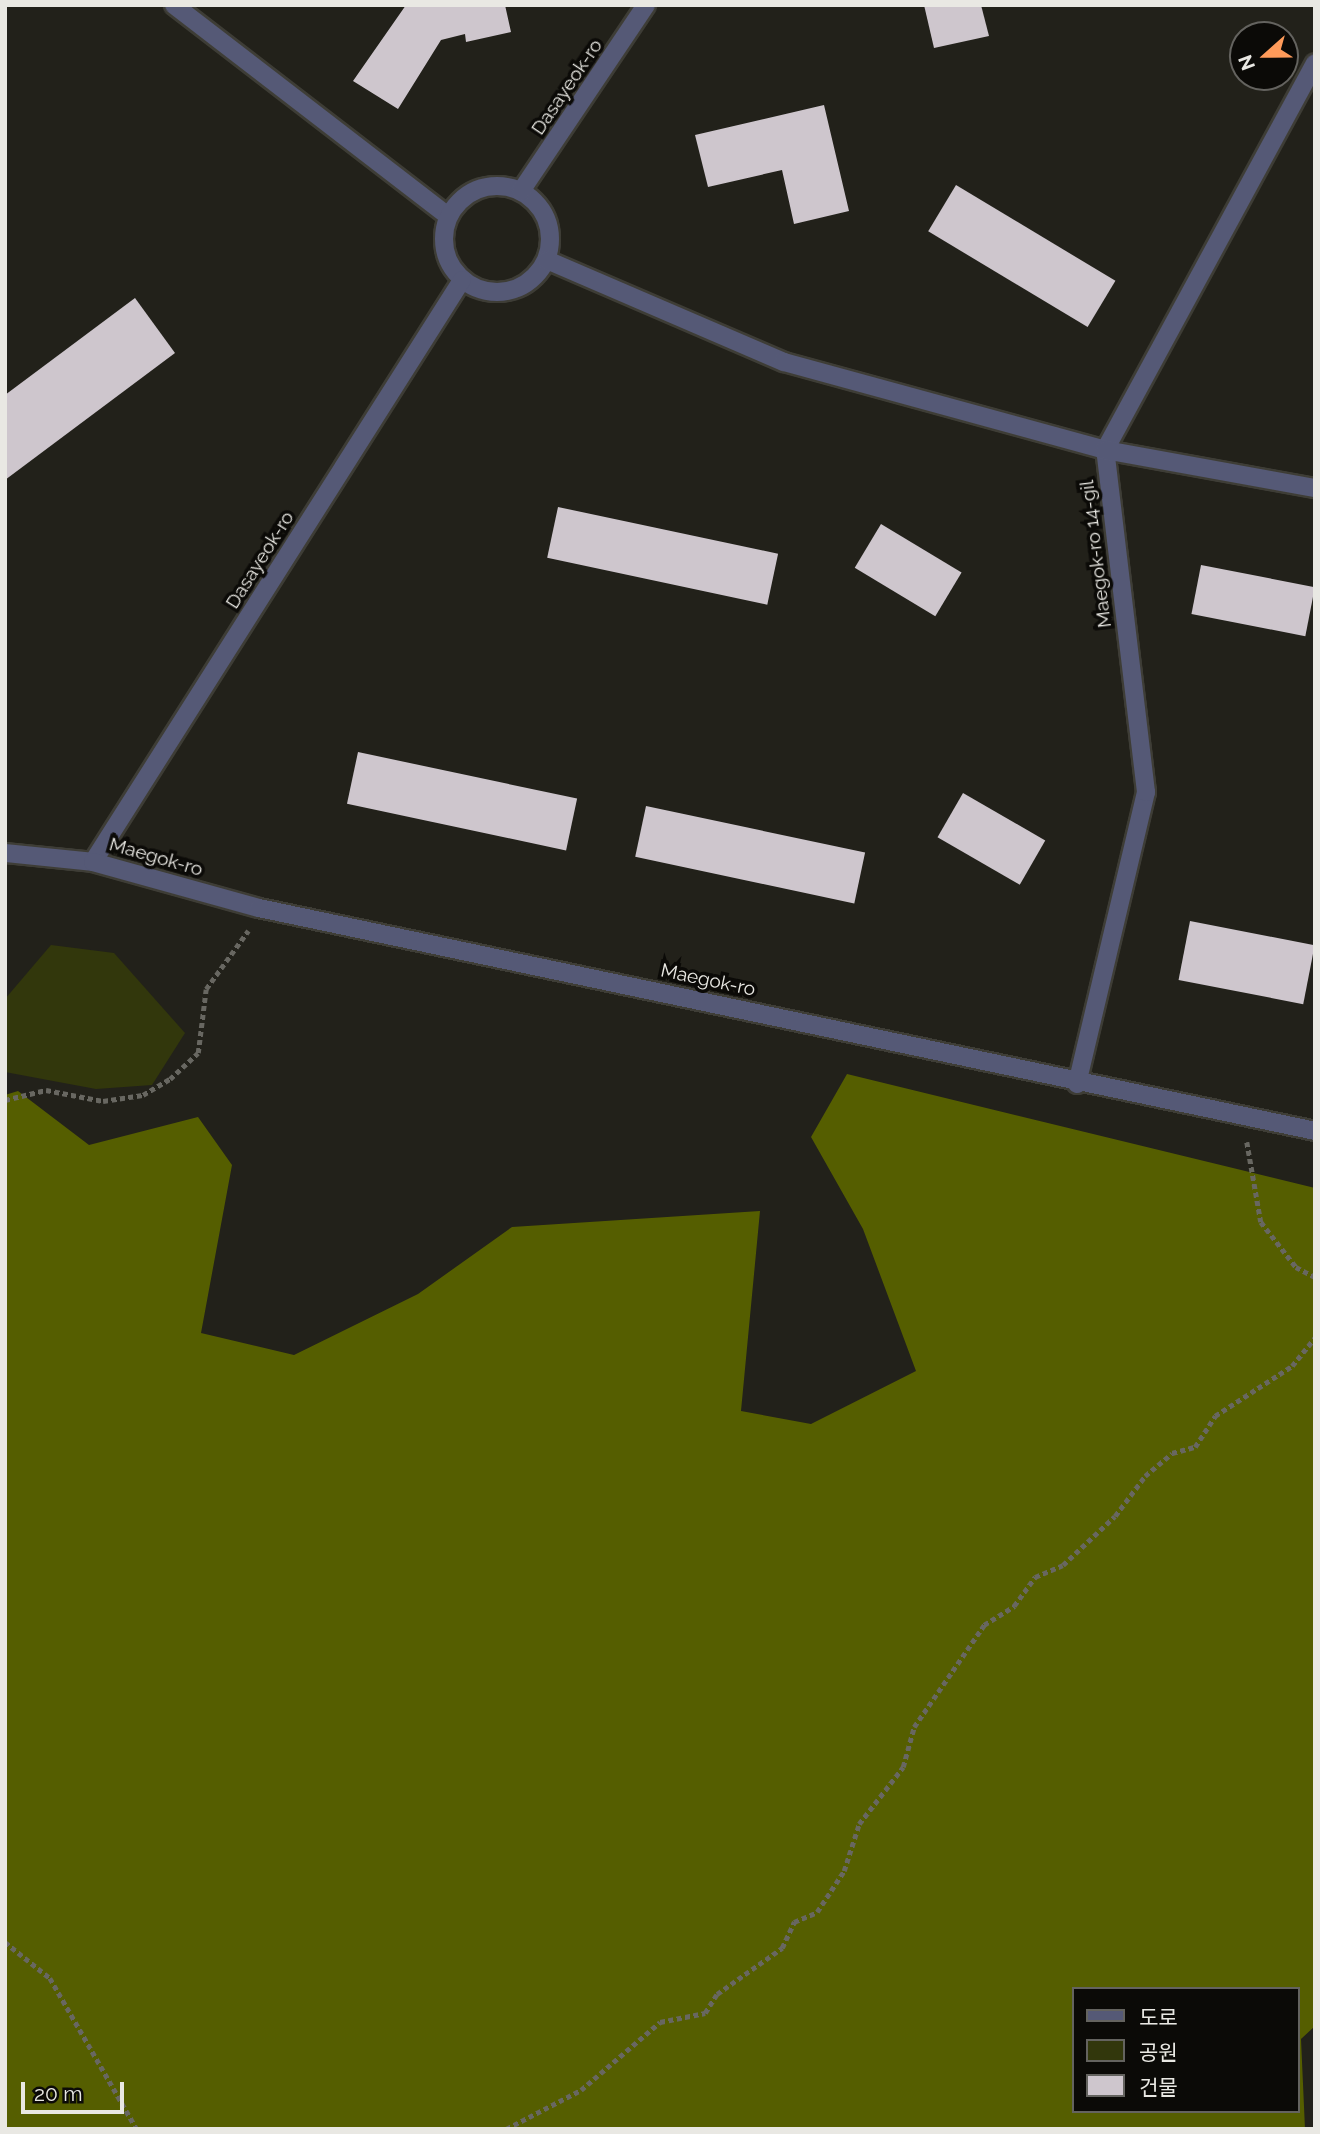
<!DOCTYPE html>
<meta charset="utf-8">
<style>
body{margin:0}
#map{position:relative;width:1320px;height:2134px;overflow:hidden;background:#22211a;font-family:Raleway,"Noto Sans KR",sans-serif}
div>[style]{position:absolute}
[style*='--x']{left:calc(var(--x)*1px);top:calc(var(--y)*1px);width:calc(var(--w)*1px);rotate:calc(var(--a)*1deg)}
.green>*{inset:0;background:#32370c}
.forest>*{inset:0;background:#555e00}
.building>*{inset:0;background:#cec6cd;transform-origin:0 0}
.path>*{height:4.5px;margin-top:-2.25px;transform-origin:0;background:repeating-linear-gradient(90deg,#686761 0 5px,transparent 0 8.5px)}
.roads{filter:drop-shadow(2px 0 #3e3d36) drop-shadow(-2px 0 #3e3d36) drop-shadow(0 2px #3e3d36) drop-shadow(0 -2px #3e3d36)}
.minor>*{height:18px;margin:-9px;padding:0 9px;transform-origin:9px;border-radius:9px;background:#555976}
.tertiary>*{height:18px;margin:-9px;padding:0 9px;transform-origin:9px;border-radius:9px;background:#555976}
.tertiary>.ring{margin:-9px;padding:0;box-sizing:content-box;background:none;border:18px solid #555976;border-radius:50%}
span{translate:-50% -50%;white-space:nowrap;text-align:center;line-height:1.15;-webkit-text-stroke:7px #0b0a07;paint-order:stroke}
.street-label{font-size:19px;color:#e9e8e3}
.frame{position:absolute;inset:0;border:7px solid #e9e8e3;pointer-events:none}
.legend{position:absolute;left:1072px;top:1987px;width:228px;height:126px;box-sizing:border-box;background:#0b0a07;border:2px solid #64635f;margin:0;padding:9px 12px;list-style:none;font-size:21px;color:#e9e8e3}
.legend li{display:flex;align-items:center;gap:14px;height:35px}
.legend b{width:35px;border:2px solid #64635f}
.north{position:absolute;left:1229px;top:21px;width:70px;height:70px;box-sizing:border-box;background:#0b0a07;border:2px solid #64635f;border-radius:50%;rotate:249deg;font-size:19px;font-weight:700;line-height:28px;text-align:center;color:#e9e8e3}
.north::after{content:'';display:block;margin:auto;width:24px;height:32px;background:#ff9b5a;clip-path:polygon(50% 0,100% 100%,50% 72%,0 100%)}
.scale{position:absolute;left:21px;top:2082px;width:103px;height:32px;box-sizing:border-box;border:4px solid #e9e8e3;border-top:0;padding-left:9px;font-size:21px;line-height:24px;white-space:nowrap;color:#e9e8e3;-webkit-text-stroke:5px #0b0a07;paint-order:stroke}
</style>
<div id="map">
<div class="green">
<i style="clip-path:polygon(51px 945px,114px 953px,185px 1033px,152px 1085px,96px 1089px,5px 1072px,5px 999px)"></i>
</div>
<div class="forest">
<i style="clip-path:polygon(evenodd,847px 1074px,1315px 1188px,1315px 2026px,1301px 2039px,1305px 2129px,5px 2129px,5px 1095px,18px 1091px,89px 1145px,198px 1117px,232px 1165px,201px 1333px,294px 1355px,418px 1294px,512px 1227px,760px 1211px,741px 1411px,811px 1424px,916px 1371px,863px 1229px,811px 1137px,847px 1074px,1073px 1989px,1297px 1989px,1297px 2111px,1073px 2111px,1073px 1989px)"></i>
</div>
<div class="building">
<i style="clip-path:polygon(406px 5px,505px 5px,511px 32px,466px 42px,465px 34px,441px 40px,398px 109px,353px 81px)"></i>
<i style="clip-path:polygon(924px 5px,981px 5px,989px 36px,934px 48px)"></i>
<i style="clip-path:polygon(824px 105px,849px 211px,794px 224px,782px 170px,708px 187px,695px 135px)"></i>
<i style="left:956px;top:185px;width:186px;height:54px;rotate:31deg"></i>
<i style="clip-path:polygon(135px 298px,175px 353px,5px 480px,5px 395px)"></i>
<i style="left:558px;top:507px;width:225px;height:52px;rotate:12deg"></i>
<i style="left:881px;top:524px;width:94px;height:51px;rotate:31deg"></i>
<i style="left:1201px;top:565px;width:116px;height:50px;rotate:11deg"></i>
<i style="left:358px;top:752px;width:224px;height:53px;rotate:12deg"></i>
<i style="left:963px;top:793px;width:95px;height:51px;rotate:30deg"></i>
<i style="left:646px;top:806px;width:224px;height:52px;rotate:12deg"></i>
<i style="left:1190px;top:921px;width:127px;height:60px;rotate:11deg"></i>
</div>
<div class="path">
<i style="--x:5;--y:1100;--w:42;--a:-13.7"></i>
<i style="--x:46;--y:1090;--w:58;--a:10.9"></i>
<i style="--x:103;--y:1101;--w:40;--a:-8.5"></i>
<i style="--x:143;--y:1095;--w:31;--a:-31"></i>
<i style="--x:170;--y:1079;--w:38;--a:-43"></i>
<i style="--x:198;--y:1053;--w:64;--a:-82.9"></i>
<i style="--x:206;--y:989;--w:72;--a:-54.1"></i>
<i style="--x:1247;--y:1142;--w:81;--a:80.1"></i>
<i style="--x:1261;--y:1222;--w:57;--a:52.1"></i>
<i style="--x:1296;--y:1267;--w:21;--a:28"></i>
<i style="--x:5;--y:1942;--w:58;--a:38.7"></i>
<i style="--x:50;--y:1978;--w:174;--a:60.1"></i>
<i style="--x:506;--y:2129;--w:85;--a:-27.5"></i>
<i style="--x:581;--y:2090;--w:104;--a:-40.7"></i>
<i style="--x:660;--y:2022;--w:46;--a:-11.3"></i>
<i style="--x:705;--y:2013;--w:22;--a:-58"></i>
<i style="--x:717;--y:1994;--w:80;--a:-35.3"></i>
<i style="--x:782;--y:1948;--w:29;--a:-65"></i>
<i style="--x:794;--y:1922;--w:25;--a:-23"></i>
<i style="--x:817;--y:1912;--w:49;--a:-56.6"></i>
<i style="--x:844;--y:1871;--w:49;--a:-72.3"></i>
<i style="--x:859;--y:1824;--w:72;--a:-52.3"></i>
<i style="--x:903;--y:1767;--w:41;--a:-74.6"></i>
<i style="--x:914;--y:1727;--w:124;--a:-55.5"></i>
<i style="--x:984;--y:1625;--w:36;--a:-32"></i>
<i style="--x:1014;--y:1606;--w:36;--a:-54"></i>
<i style="--x:1035;--y:1577;--w:30;--a:-23"></i>
<i style="--x:1063;--y:1565;--w:71;--a:-43.3"></i>
<i style="--x:1115;--y:1516;--w:50;--a:-53.1"></i>
<i style="--x:1145;--y:1476;--w:35;--a:-40"></i>
<i style="--x:1172;--y:1453;--w:24;--a:-15"></i>
<i style="--x:1195;--y:1447;--w:37;--a:-57"></i>
<i style="--x:1215;--y:1416;--w:92;--a:-33"></i>
<i style="--x:1292;--y:1366;--w:36;--a:-51"></i>
</div>
<div class="roads">
<div class="minor">
<i style="--x:5;--y:853;--w:88;--a:5.8"></i>
<i style="--x:1077;--y:1084;--w:300;--a:-76.7"></i>
<i style="--x:1146;--y:792;--w:344;--a:-96.8"></i>
<i style="--x:1105;--y:450;--w:440;--a:-61.5"></i>
</div>
<div class="tertiary">
<i style="--x:174;--y:5;--w:346;--a:37.6"></i>
<i class="ring" style="left:444px;top:186px;width:88px;height:88px"></i>
<i style="--x:521;--y:191;--w:224;--a:-56.1"></i>
<i style="--x:547;--y:260;--w:258;--a:23.3"></i>
<i style="--x:784;--y:362;--w:333;--a:15.3"></i>
<i style="--x:1105;--y:450;--w:213;--a:10.3"></i>
<i style="--x:462;--y:280;--w:689;--a:122.38"></i>
<i style="--x:93;--y:862;--w:172;--a:15.5"></i>
<i style="--x:259;--y:908;--w:1079;--a:11.92"></i>
</div>
</div>
<div class="street-label">
<span style="left:567px;top:87px;rotate:-56deg">Dasayeok-ro</span>
<span style="left:1096px;top:554px;rotate:-97deg">Maegok-ro 14-gil</span>
<span style="left:260px;top:560px;rotate:-58deg">Dasayeok-ro</span>
<span style="left:156px;top:857px;rotate:16deg">Maegok-ro</span>
<span style="left:708px;top:980px;rotate:12deg">Maegok-ro</span>
</div>
<div class="frame"></div>
<ul class="legend">
<li><b style="height:9px;background:#555976"></b>도로</li>
<li><b style="height:19px;background:#32370c"></b>공원</li>
<li><b style="height:19px;background:#cec6cd"></b>건물</li>
</ul>
<div class="north">N</div>
<div class="scale">20 m</div>
</div>
